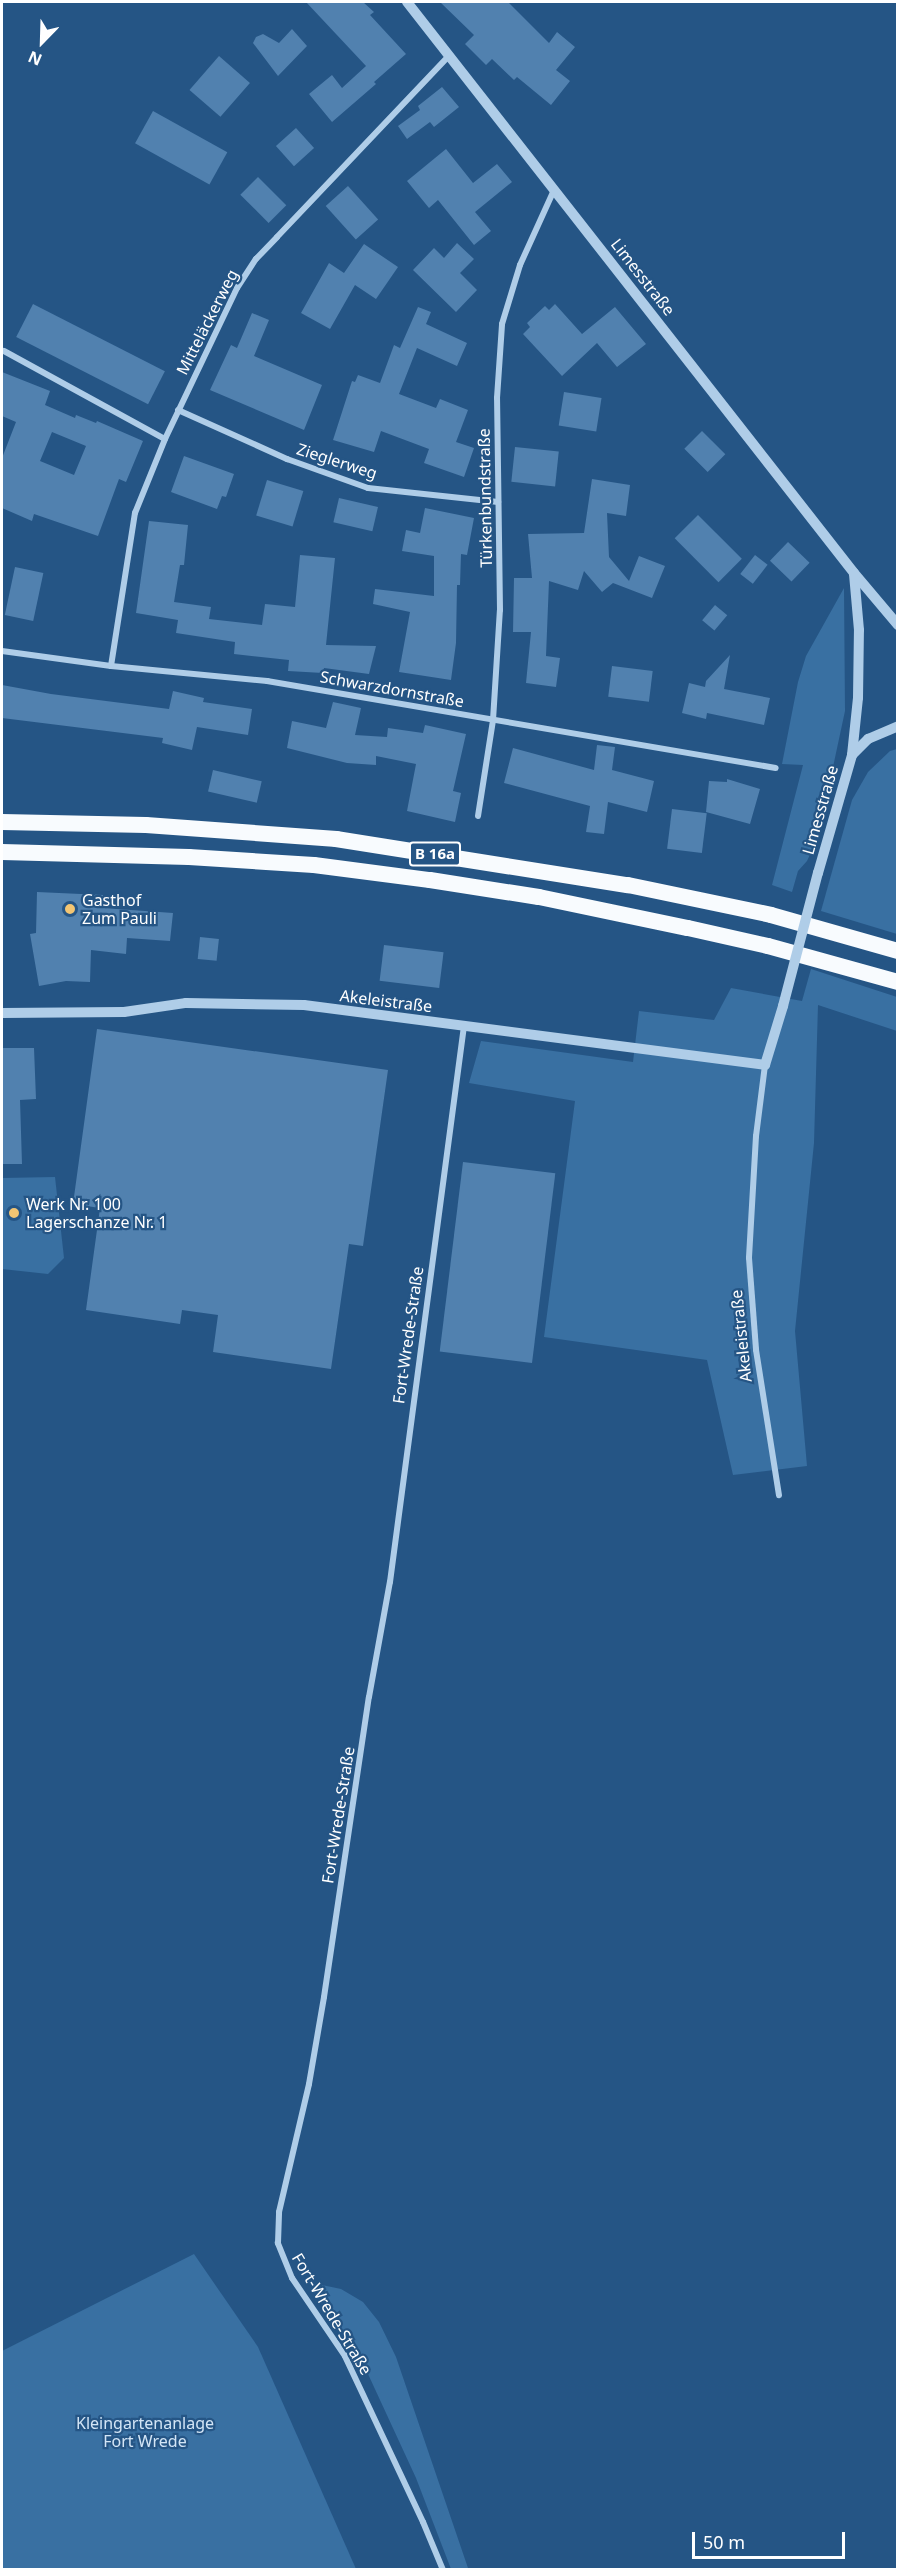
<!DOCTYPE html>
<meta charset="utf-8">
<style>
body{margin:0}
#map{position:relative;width:899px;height:2571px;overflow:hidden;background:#255585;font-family:"Noto Sans",sans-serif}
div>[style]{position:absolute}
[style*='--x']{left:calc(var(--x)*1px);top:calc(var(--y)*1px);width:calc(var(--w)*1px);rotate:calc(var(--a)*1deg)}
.green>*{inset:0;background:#3970a2}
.building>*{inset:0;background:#5181af;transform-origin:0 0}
.minor>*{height:6px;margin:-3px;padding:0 3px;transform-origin:3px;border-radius:3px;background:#afcde8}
.tertiary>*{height:10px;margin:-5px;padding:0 5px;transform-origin:5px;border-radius:5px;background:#afcde8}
.trunk>*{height:16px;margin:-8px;padding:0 8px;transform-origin:8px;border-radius:8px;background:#f8fbfe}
.tertiary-bridge>*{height:10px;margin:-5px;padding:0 5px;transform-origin:5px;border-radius:5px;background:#afcde8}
.dots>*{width:16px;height:16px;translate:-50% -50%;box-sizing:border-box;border:3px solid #255585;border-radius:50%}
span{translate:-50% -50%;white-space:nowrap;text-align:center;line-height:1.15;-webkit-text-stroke:4.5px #255585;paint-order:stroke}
.shield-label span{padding:2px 4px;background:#255585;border:2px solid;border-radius:4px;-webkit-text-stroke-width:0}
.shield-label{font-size:15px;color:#fff;font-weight:700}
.street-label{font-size:16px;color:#fff}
.poi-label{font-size:16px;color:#fff}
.left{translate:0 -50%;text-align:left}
.park-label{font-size:16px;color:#d3e5f6}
.frame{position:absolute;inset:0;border:3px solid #fff;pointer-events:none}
.north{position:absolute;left:12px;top:12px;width:60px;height:60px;-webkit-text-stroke:4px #255585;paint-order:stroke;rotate:203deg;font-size:16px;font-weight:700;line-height:24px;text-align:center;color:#fff}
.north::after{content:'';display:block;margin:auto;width:21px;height:27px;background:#fff;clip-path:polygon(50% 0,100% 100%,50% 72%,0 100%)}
.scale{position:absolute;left:692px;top:2532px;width:153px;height:27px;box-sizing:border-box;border:3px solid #fff;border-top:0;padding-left:8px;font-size:18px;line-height:21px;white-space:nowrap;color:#fff;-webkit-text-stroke:4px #255585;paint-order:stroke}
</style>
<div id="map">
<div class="green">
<i style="clip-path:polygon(844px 588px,845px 711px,818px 837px,807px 861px,798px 871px,792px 892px,772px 885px,803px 765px,782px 764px,798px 682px,806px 656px)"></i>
<i style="clip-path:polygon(897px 749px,898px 749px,897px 934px,821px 911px,852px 800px,868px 772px,890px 751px)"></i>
<i style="clip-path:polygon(811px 969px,897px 997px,897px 1031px,818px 1005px,814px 1143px,795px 1331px,807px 1466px,733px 1475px,707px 1360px,544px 1337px,575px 1101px,469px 1083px,481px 1041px,633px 1062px,639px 1011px,714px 1020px,731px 988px,802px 1001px)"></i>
<i style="clip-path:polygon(55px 1177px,64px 1258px,48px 1274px,2px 1269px,2px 1178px)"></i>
<i style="clip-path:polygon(194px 2254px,258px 2347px,356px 2569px,2px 2569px,2px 2351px)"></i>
<i style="clip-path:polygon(322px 2285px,341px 2289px,363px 2302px,379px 2322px,396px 2357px,468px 2568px,451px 2569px,416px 2478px,368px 2374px,322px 2303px)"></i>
</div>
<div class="building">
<i style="clip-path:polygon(306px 2px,363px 2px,374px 12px,370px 15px,406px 54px,374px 82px,376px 84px,332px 122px,309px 94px,332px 75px,342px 88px,366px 66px)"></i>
<i style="clip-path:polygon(440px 2px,508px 2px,549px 43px,557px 32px,575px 47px,556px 70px,570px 81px,551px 105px,517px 77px,514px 80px,492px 59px,486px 65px,465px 44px,474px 35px)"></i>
<i style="clip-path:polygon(292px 29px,307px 46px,278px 76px,253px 43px,256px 37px,263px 34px,279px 43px)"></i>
<i style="left:219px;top:56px;width:41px;height:45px;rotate:41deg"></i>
<i style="clip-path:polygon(442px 87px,459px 107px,434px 127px,430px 122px,407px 139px,398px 126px,420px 110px,418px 106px)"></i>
<i style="left:153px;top:111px;width:85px;height:37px;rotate:29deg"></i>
<i style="left:296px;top:128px;width:27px;height:27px;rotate:48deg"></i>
<i style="clip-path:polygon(446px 149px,473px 183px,497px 164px,512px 182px,475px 212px,491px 231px,474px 245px,438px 200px,429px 208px,407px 181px)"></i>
<i style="left:258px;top:177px;width:40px;height:25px;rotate:45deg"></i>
<i style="left:348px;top:186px;width:45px;height:30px;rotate:48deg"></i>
<i style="clip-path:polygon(457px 243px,474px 259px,460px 273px,477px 290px,456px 312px,413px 270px,434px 248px,444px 258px)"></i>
<i style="clip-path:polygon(364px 244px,398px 267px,376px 299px,355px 285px,330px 329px,301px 313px,329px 263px,344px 273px)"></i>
<i style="left:33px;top:304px;width:148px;height:37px;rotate:27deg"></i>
<i style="clip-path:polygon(555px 304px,582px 334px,615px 307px,646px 344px,617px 367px,597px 343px,562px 376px,523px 334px,530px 327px,527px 323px,545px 306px,549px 310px)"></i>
<i style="clip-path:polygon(418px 307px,431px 312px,426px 324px,467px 343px,457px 366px,417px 348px,399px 394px,436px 408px,440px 399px,468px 410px,456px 442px,474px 448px,464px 477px,424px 463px,429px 449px,381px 431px,374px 452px,333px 440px,352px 381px,355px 382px,358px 375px,380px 383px,394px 345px,400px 348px)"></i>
<i style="clip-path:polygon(252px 313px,269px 320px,254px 356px,322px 385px,304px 430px,210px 390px,231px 345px,237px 348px)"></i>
<i style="clip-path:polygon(evenodd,2px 372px,50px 391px,45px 405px,75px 418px,76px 415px,96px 423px,97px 421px,143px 441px,126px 482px,119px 479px,98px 536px,34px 514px,32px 521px,2px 508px,2px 458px,16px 422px,2px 416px,2px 372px,52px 432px,86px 446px,74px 475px,40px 461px,52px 432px)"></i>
<i style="left:564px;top:392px;width:38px;height:34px;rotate:9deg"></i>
<i style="left:702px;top:431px;width:33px;height:25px;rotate:45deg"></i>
<i style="left:515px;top:447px;width:44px;height:35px;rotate:6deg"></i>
<i style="clip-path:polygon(184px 456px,234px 474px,226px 497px,222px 496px,217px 509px,171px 492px)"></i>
<i style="clip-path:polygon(592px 479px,630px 485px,626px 516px,607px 513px,609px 557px,629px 581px,639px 556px,665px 566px,652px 598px,613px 583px,602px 592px,584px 571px,578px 590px,549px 581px,546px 656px,560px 658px,556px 687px,526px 683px,531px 632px,513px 632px,514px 578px,532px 578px,528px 534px,584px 533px)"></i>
<i style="left:267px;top:480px;width:38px;height:37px;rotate:17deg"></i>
<i style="left:339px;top:498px;width:40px;height:25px;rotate:13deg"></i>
<i style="clip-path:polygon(425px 508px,474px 518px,467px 555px,461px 554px,460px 585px,457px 585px,456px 643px,451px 680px,399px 672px,410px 612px,373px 604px,375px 589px,434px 596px,434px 556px,402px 551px,406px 530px,420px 533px)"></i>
<i style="left:698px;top:515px;width:62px;height:33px;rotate:45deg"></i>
<i style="clip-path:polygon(149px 521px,188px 525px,184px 565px,180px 565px,174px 602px,211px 607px,209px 619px,262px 625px,265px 604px,295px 607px,300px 555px,335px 558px,326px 645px,376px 646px,369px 674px,324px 668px,323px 673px,288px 671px,289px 660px,234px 654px,235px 642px,176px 633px,178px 620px,136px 613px)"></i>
<i style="left:788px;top:542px;width:30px;height:26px;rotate:44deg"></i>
<i style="left:755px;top:555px;width:16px;height:24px;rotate:38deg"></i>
<i style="left:15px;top:567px;width:29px;height:49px;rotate:12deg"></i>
<i style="left:715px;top:605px;width:16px;height:20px;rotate:40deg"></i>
<i style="clip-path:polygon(730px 655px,724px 689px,770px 698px,764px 725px,707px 713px,706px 719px,682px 713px,689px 683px,705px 687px,706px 681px)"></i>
<i style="left:612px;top:666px;width:41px;height:31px;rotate:7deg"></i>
<i style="clip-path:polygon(2px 685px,51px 694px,169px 709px,173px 691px,204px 698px,203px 702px,252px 709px,248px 735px,197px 727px,192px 750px,162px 743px,163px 738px,2px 718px)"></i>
<i style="clip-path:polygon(333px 702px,361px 708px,355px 735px,387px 737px,388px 728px,423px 733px,425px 725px,466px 734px,453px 791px,461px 793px,455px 822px,407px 811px,416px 764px,376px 756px,376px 765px,347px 763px,287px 748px,292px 721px,326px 728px)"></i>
<i style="clip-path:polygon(597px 745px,615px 747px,612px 770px,654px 781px,647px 812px,608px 802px,604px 834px,586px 832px,590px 806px,504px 783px,513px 748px,594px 770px)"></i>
<i style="left:213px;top:770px;width:50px;height:22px;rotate:13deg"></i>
<i style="clip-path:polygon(727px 779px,760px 789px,750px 824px,706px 812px,709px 781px,727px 782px)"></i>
<i style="left:672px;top:809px;width:35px;height:40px;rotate:7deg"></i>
<i style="clip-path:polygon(37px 892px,103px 895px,103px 908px,173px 913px,170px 941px,127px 938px,126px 954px,91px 950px,90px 982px,66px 981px,39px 986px,30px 934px,36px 933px)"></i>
<i style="left:200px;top:937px;width:19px;height:22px;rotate:6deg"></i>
<i style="left:384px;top:945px;width:60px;height:36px;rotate:7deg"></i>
<i style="clip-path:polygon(97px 1029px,388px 1070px,363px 1246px,349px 1244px,331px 1369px,213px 1352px,218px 1315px,182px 1310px,180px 1324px,86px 1310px,100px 1208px,73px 1204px)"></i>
<i style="clip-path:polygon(2px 1048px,34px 1048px,36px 1099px,20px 1100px,22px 1164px,2px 1164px)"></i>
<i style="left:463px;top:1162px;width:93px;height:191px;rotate:7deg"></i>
</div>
<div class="minor">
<i style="--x:4;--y:351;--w:183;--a:28.7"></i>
<i style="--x:178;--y:410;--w:120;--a:24.2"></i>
<i style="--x:287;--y:459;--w:86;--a:19.7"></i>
<i style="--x:368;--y:488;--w:131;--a:6.1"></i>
<i style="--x:2;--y:651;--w:110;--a:7.8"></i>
<i style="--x:111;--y:666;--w:157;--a:5.5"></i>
<i style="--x:267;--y:681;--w:516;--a:9.7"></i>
<i style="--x:111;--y:666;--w:155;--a:-81.1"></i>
<i style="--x:135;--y:513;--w:80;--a:-67.9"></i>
<i style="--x:165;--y:439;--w:167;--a:-64.5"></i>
<i style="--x:237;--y:288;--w:35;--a:-57"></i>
<i style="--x:256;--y:259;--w:30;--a:-46"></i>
<i style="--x:277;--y:237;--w:250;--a:-46.5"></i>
<i style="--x:478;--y:816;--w:97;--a:-81.1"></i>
<i style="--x:493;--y:720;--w:110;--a:-86.4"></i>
<i style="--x:500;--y:610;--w:212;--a:-90.8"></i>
<i style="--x:497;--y:398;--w:74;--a:-86.1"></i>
<i style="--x:502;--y:324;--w:62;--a:-73"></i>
<i style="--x:520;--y:265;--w:82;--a:-65.6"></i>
<i style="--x:765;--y:1065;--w:72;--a:97.2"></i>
<i style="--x:756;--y:1136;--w:122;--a:93.3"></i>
<i style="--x:749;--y:1258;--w:92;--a:85.6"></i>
<i style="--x:756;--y:1350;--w:147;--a:81"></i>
<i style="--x:443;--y:2570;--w:52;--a:-112.6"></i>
<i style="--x:423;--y:2522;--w:183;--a:-115.2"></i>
<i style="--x:345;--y:2356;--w:94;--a:-124.2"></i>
<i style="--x:292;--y:2278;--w:38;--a:-112"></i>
<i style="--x:278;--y:2243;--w:31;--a:-88"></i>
<i style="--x:279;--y:2212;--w:131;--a:-76.8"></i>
<i style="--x:309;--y:2084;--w:88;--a:-80.2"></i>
<i style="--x:324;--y:1997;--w:303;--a:-81.5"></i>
<i style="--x:369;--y:1697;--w:117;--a:-79.7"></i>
<i style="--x:390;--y:1582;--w:561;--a:-82.42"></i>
</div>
<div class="tertiary">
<i style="--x:407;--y:2;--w:725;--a:51.94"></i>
<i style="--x:854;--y:573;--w:68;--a:49.8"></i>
<i style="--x:852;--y:755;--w:23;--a:-45"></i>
<i style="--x:868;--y:739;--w:33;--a:-23"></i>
<i style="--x:818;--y:873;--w:123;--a:-73.9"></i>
<i style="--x:852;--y:755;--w:57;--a:-84"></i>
<i style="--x:858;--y:698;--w:68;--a:-89.2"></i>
<i style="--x:859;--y:630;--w:56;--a:-95.1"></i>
<i style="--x:2;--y:1013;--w:122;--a:-0.5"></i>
<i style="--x:124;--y:1012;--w:63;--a:-8.3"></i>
<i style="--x:186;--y:1003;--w:118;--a:1"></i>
<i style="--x:304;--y:1005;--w:465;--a:7.4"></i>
<i style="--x:765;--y:1065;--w:62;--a:-73"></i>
</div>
<div class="trunk">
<i style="--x:2;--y:822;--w:144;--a:1.2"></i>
<i style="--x:146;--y:825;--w:191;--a:4.2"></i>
<i style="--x:336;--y:839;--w:296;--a:9"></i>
<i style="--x:628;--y:885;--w:146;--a:11.8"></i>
<i style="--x:771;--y:915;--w:132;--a:15.8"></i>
<i style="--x:2;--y:852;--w:187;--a:1.5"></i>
<i style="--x:189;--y:857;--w:125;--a:3.7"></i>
<i style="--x:314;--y:865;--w:117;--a:7.4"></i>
<i style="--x:430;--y:880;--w:110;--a:8.9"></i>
<i style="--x:539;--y:897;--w:152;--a:11.8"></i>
<i style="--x:688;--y:928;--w:82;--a:12.7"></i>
<i style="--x:768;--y:946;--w:135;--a:15.5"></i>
</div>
<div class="tertiary-bridge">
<i style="--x:783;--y:1006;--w:138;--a:-75.3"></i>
</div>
<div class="dots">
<i style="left:70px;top:909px;background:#f2c573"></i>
<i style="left:14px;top:1213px;background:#f2c573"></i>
</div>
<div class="shield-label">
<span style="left:435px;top:854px">B 16a</span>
</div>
<div class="street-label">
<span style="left:643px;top:277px;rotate:52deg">Limesstraße</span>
<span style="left:207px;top:322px;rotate:-63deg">Mitteläckerweg</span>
<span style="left:337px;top:461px;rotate:18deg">Zieglerweg</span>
<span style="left:485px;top:498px;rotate:-91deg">Türkenbundstraße</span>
<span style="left:392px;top:689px;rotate:10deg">Schwarzdornstraße</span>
<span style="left:820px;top:810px;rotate:-74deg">Limesstraße</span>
<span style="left:386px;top:1001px;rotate:7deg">Akeleistraße</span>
<span style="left:408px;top:1335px;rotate:-82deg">Fort-Wrede-Straße</span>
<span style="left:741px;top:1336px;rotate:-96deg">Akeleistraße</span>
<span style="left:338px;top:1815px;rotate:-81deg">Fort-Wrede-Straße</span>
<span style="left:332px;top:2314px;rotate:59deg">Fort-Wrede-Straße</span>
</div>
<div class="poi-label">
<span class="left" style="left:82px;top:909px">Gasthof<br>Zum Pauli</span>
<span class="left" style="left:26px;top:1213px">Werk Nr. 100<br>Lagerschanze Nr. 1</span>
</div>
<div class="park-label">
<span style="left:145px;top:2432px">Kleingartenanlage<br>Fort Wrede</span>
</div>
<div class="frame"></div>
<div class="north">N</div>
<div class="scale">50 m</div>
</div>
